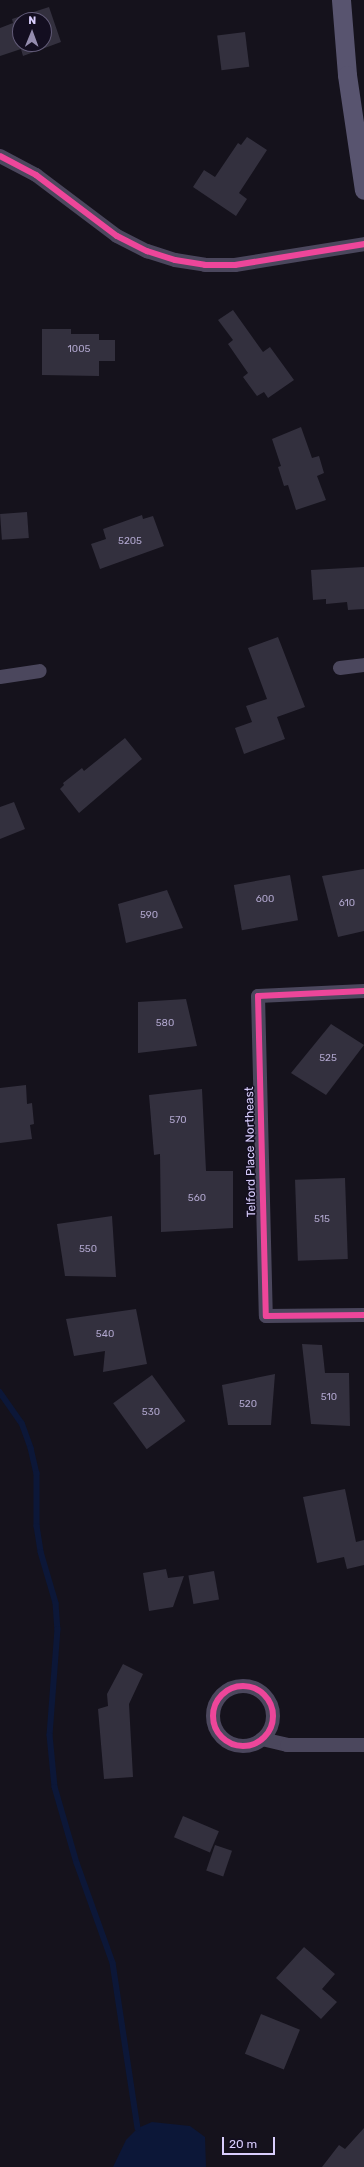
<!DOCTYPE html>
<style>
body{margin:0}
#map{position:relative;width:364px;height:2167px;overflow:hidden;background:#15121c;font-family:Rubik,sans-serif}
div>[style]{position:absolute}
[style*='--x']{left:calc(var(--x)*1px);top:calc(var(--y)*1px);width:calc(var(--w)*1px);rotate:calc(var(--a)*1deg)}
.water>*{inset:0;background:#0c1738}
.stream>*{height:5.5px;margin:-2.75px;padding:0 2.75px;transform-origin:2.75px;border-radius:2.75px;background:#0c1738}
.building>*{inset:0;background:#33303e;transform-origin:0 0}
.street>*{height:14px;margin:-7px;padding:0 7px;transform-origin:7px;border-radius:7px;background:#4b475d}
.street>.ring{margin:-7px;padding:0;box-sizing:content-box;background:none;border:14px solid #4b475d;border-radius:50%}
.secondary>*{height:19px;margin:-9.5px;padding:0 9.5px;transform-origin:9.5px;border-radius:9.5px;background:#58546f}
.cycleway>*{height:6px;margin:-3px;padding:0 3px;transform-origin:3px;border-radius:3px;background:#ed469a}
.cycleway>.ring{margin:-3px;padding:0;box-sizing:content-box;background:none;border:6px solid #ed469a;border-radius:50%}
span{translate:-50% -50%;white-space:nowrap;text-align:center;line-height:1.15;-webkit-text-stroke:3px #130e20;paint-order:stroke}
.number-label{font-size:10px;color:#b0a6cd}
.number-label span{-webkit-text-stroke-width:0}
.street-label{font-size:12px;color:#d9cefd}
.north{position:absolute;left:12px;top:12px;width:40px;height:40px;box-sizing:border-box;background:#130e20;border:1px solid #625b78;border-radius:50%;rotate:1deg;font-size:11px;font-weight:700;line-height:16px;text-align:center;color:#d9cefd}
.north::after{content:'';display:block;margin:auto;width:14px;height:18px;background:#948cae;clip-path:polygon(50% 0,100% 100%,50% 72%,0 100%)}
.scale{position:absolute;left:222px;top:2137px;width:53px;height:18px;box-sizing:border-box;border:2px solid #d9cefd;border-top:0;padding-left:5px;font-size:12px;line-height:14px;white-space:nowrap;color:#d9cefd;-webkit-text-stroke:3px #130e20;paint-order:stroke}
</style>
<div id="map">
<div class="water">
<i style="clip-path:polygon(152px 2122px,190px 2126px,205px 2137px,206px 2167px,113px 2167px,126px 2140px,138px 2128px)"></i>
</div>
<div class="stream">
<i style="--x:0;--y:1392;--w:38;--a:55"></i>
<i style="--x:22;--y:1423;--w:27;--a:70"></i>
<i style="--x:31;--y:1448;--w:26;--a:77"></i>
<i style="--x:37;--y:1473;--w:53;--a:90"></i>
<i style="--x:37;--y:1526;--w:26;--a:81"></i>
<i style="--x:41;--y:1552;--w:53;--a:73.6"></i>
<i style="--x:56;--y:1603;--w:26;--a:86"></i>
<i style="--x:58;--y:1629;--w:106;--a:94.3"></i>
<i style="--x:50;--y:1735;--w:52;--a:84.5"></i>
<i style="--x:55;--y:1787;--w:79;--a:73.9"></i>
<i style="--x:77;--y:1863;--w:106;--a:70.2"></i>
<i style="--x:113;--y:1963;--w:167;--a:81.4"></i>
</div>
<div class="building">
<i style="clip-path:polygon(evenodd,49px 7px,61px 42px,23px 56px,21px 49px,0 56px,0 28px,13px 23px,12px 19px,49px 7px,20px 20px,44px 20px,44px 44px,20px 44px,20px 20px)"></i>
<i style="left:245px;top:32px;width:35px;height:28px;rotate:83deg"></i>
<i style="clip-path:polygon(247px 137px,267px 150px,239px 193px,247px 199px,236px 216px,193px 187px,204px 170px,215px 177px,238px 143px,241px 145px)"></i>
<i style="clip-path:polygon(233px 310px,263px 352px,270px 347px,294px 380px,268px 398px,264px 392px,257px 396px,243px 377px,248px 373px,228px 344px,233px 340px,218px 320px)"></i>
<i style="clip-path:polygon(42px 329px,71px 329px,71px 334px,99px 334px,99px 340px,115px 340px,115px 361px,99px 361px,99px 376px,42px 375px)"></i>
<i style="clip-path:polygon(301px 427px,312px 458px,319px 456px,324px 473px,317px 476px,326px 500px,296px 510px,288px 485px,284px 486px,278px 467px,281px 466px,272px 439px)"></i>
<i style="left:27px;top:512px;width:26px;height:27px;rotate:86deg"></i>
<i style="clip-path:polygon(142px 515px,143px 519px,153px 516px,164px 546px,100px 569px,91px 544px,106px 539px,103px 529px)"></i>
<i style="clip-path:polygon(364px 567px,364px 609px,348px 610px,347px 602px,326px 604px,326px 599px,313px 600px,311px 570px)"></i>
<i style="clip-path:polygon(278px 637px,305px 707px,277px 717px,285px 739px,244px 754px,235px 728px,252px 722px,246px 706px,267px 699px,248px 648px)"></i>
<i style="clip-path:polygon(125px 738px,142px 759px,79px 813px,60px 789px,64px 785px,63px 783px,82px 768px,84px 771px)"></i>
<i style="clip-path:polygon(14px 802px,25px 829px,0 839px,0 807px)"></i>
<i style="clip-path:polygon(364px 869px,364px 931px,338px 937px,322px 876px)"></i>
<i style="left:290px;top:875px;width:46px;height:57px;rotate:80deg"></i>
<i style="clip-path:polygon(167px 890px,183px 928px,126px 943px,118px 904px)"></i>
<i style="clip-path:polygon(186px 999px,197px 1046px,138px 1053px,138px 1002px)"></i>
<i style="clip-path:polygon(331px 1024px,364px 1045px,326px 1095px,291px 1073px)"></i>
<i style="clip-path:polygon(26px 1085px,27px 1104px,32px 1103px,34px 1124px,30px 1125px,32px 1139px,0 1143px,0 1088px)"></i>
<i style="clip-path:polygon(202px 1089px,206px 1171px,233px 1171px,233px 1228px,161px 1232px,160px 1154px,154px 1155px,149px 1095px)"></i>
<i style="left:345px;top:1178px;width:81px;height:50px;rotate:88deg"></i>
<i style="clip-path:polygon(112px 1216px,116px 1277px,65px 1276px,57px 1224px)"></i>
<i style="clip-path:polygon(136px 1309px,147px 1364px,103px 1372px,105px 1351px,74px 1356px,66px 1319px)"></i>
<i style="clip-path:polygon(302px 1344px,322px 1345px,325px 1373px,349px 1373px,350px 1426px,311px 1424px)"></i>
<i style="clip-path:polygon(275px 1374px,271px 1425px,228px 1425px,222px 1385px)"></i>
<i style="left:152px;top:1375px;width:57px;height:48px;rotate:54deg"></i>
<i style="clip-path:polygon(345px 1489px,356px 1542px,364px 1540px,364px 1565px,347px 1569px,344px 1557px,317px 1563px,303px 1497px)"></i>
<i style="clip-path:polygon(166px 1569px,168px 1578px,184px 1576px,173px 1607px,149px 1611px,143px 1573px)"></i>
<i style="left:214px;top:1571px;width:29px;height:26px;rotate:80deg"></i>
<i style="clip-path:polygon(123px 1664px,143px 1674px,129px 1704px,133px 1777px,104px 1779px,98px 1709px,108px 1706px,107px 1694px)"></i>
<i style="left:183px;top:1816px;width:39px;height:23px;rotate:23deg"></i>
<i style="left:215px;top:1845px;width:18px;height:27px;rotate:19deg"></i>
<i style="clip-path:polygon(304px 1947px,335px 1974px,322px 1989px,337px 2002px,321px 2019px,276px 1978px)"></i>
<i style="left:261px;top:2014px;width:42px;height:43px;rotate:22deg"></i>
<i style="clip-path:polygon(364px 2128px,364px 2167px,322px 2167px,339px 2145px,345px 2149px)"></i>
</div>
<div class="street">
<i style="--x:0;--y:156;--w:41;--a:27.8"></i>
<i style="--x:36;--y:175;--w:101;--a:37"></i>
<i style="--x:117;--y:236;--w:34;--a:27"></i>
<i style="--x:147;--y:251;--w:29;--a:18"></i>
<i style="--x:175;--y:260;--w:30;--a:9"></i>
<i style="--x:205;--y:265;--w:30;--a:0"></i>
<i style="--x:235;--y:265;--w:131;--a:-9.2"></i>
<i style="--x:340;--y:668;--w:24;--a:-7"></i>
<i style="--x:0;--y:677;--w:40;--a:-8.5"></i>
<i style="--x:364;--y:991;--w:106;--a:177.3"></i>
<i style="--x:258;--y:996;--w:320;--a:88.6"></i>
<i style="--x:266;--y:1316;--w:98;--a:-0.6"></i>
<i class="ring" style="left:213px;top:1686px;width:46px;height:46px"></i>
<i style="--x:262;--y:1739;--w:26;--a:13"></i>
<i style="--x:287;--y:1745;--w:77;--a:0"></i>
</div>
<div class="secondary">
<i style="--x:341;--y:0;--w:75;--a:85.4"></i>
<i style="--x:347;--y:75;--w:116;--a:81.6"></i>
</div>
<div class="cycleway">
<i style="--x:0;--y:156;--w:41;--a:27.8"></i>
<i style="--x:36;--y:175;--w:101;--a:37"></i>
<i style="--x:117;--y:236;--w:34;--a:27"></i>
<i style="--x:147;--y:251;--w:29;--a:18"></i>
<i style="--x:175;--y:260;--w:30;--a:9"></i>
<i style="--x:205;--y:265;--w:30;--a:0"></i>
<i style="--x:235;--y:265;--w:131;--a:-9.2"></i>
<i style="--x:364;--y:991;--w:106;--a:177.3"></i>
<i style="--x:258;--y:996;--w:320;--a:88.6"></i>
<i style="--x:266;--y:1316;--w:98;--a:-0.6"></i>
<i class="ring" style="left:213px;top:1686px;width:54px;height:54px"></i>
</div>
<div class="number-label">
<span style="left:79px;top:350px">1005</span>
<span style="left:130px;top:542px">5205</span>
<span style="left:265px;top:900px">600</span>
<span style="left:347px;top:904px">610</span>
<span style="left:149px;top:916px">590</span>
<span style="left:165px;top:1024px">580</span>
<span style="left:328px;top:1059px">525</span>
<span style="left:178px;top:1121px">570</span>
<span style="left:197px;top:1199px">560</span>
<span style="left:322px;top:1220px">515</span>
<span style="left:88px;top:1250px">550</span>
<span style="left:105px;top:1335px">540</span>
<span style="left:329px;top:1398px">510</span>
<span style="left:248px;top:1405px">520</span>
<span style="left:151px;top:1413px">530</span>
</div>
<div class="street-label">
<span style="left:251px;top:1152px;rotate:-91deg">Telford Place Northeast</span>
</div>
<div class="north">N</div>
<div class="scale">20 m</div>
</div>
